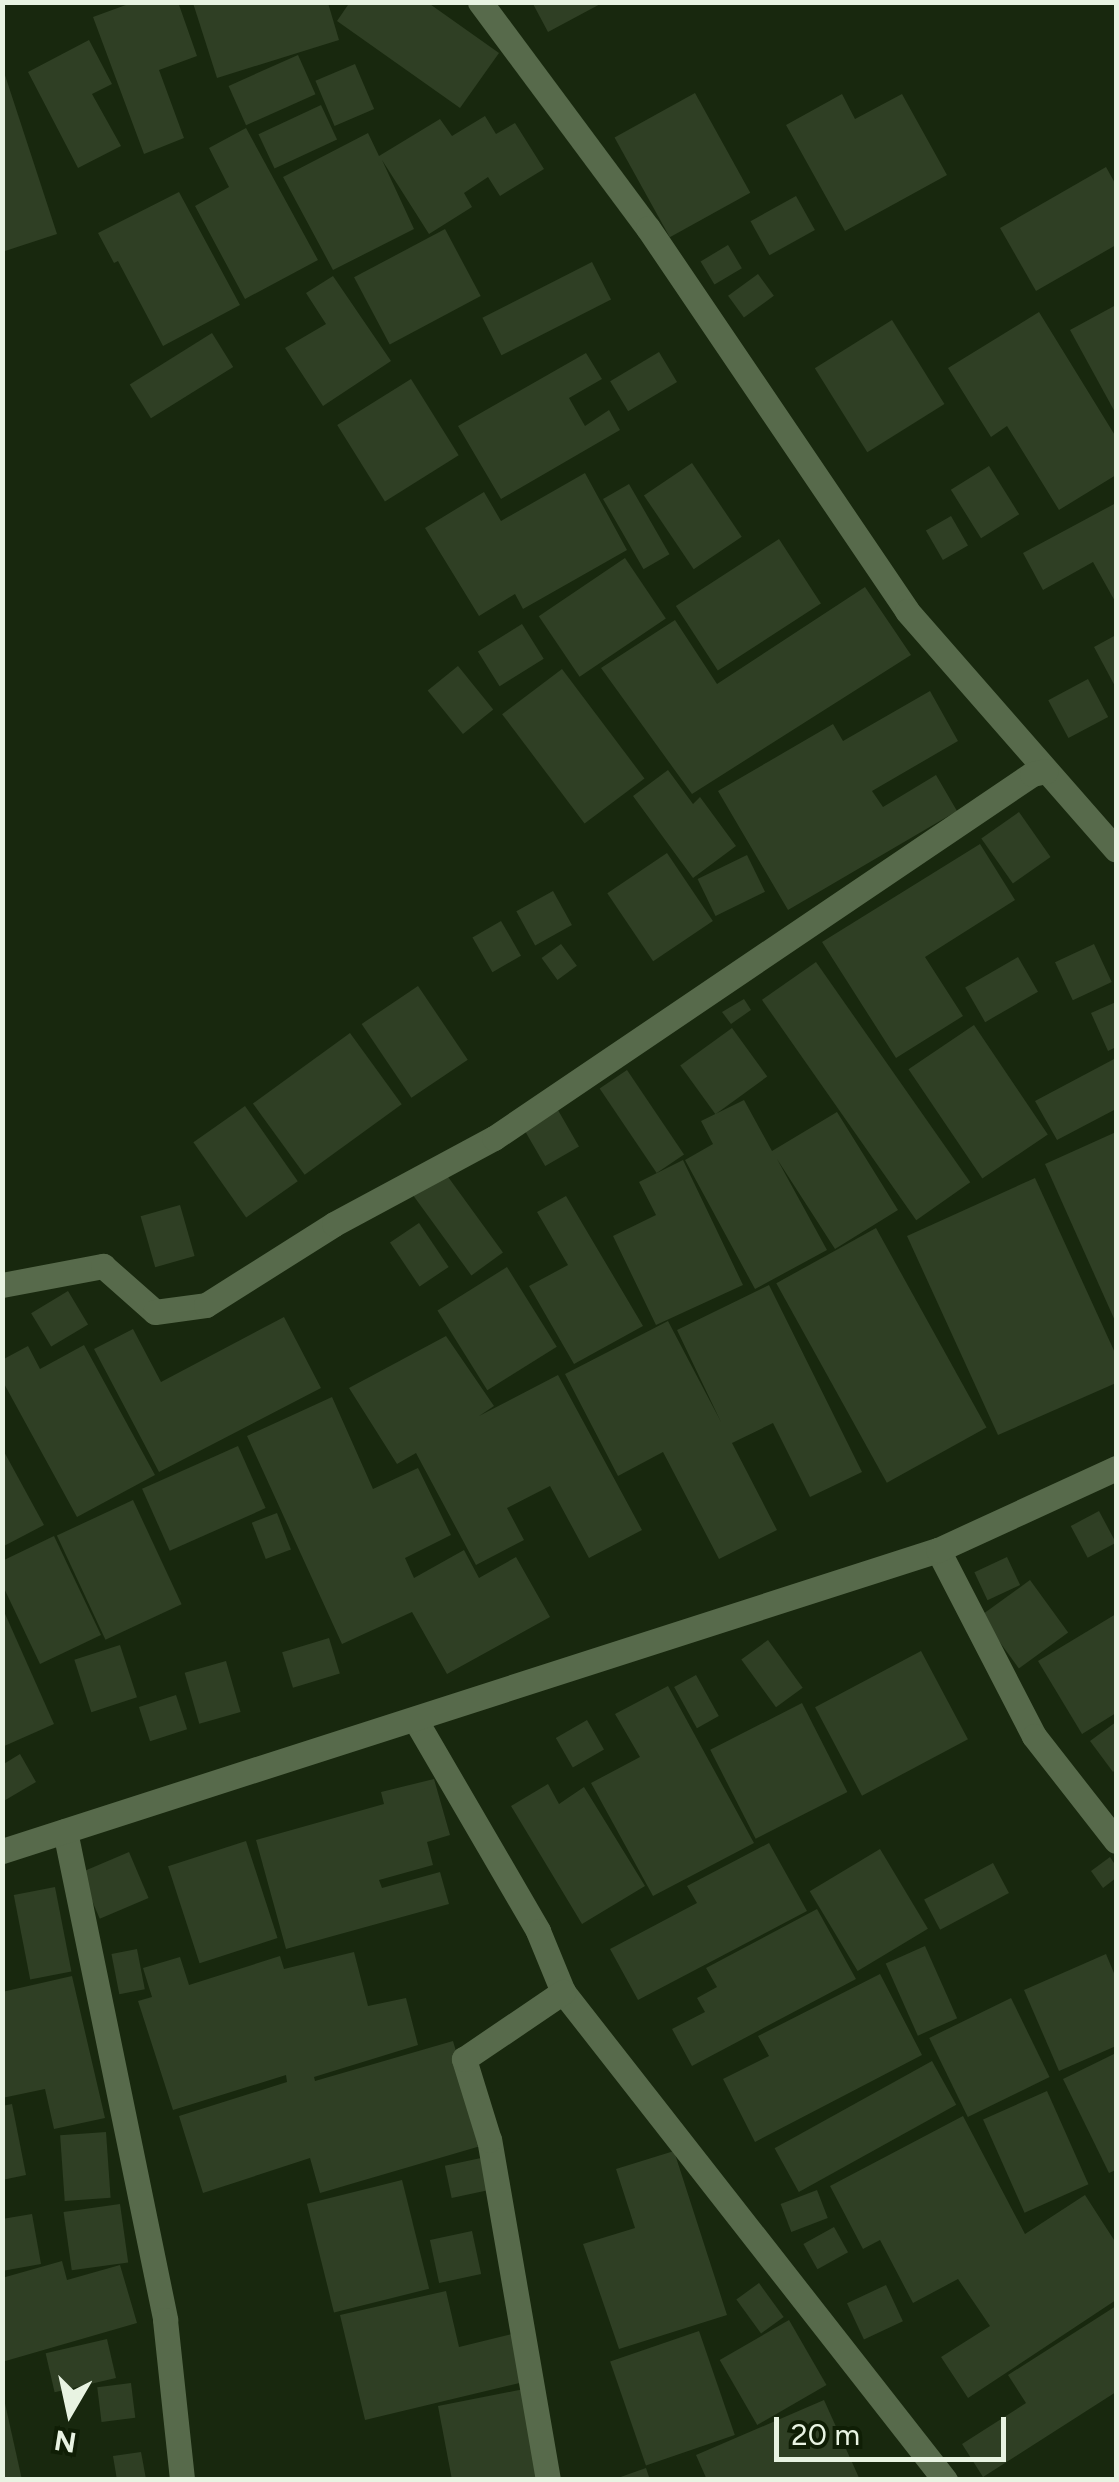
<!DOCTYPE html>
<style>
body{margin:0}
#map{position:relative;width:1119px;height:2482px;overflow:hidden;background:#18280e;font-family:Figtree,sans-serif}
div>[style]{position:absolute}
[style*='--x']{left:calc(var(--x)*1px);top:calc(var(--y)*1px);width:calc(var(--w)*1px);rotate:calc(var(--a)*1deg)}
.building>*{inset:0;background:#2f3f24;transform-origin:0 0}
.minor>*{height:25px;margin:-12.5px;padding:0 12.5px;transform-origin:12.5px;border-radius:12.5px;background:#576a4b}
span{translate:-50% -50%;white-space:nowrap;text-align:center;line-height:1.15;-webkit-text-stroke:10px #0f1e05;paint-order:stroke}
.frame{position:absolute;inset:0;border:5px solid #e8f3e2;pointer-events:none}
.north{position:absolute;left:20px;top:2362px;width:100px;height:100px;-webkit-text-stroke:8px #0f1e05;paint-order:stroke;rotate:189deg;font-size:28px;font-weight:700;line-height:40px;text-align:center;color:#e8f3e2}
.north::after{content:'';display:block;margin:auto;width:35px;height:45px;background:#e8f3e2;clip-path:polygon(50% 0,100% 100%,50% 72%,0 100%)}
.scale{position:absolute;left:774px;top:2417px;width:232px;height:45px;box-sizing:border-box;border:5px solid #e8f3e2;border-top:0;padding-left:12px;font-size:30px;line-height:35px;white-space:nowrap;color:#e8f3e2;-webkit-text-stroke:8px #0f1e05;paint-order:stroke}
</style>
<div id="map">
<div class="building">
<i style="clip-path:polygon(134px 2px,178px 2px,197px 56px,159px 70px,184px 138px,144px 154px,93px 17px)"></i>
<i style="clip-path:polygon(350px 2px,427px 2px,499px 53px,460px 108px,337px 21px)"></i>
<i style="clip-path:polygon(532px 2px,604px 2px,548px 32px)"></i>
<i style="clip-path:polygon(193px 3px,328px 3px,339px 40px,217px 78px)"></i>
<i style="clip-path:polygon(89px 40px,112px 84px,92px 94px,121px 146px,78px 168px,28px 72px)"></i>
<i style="left:298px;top:55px;width:43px;height:76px;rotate:66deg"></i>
<i style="left:355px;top:64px;width:49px;height:43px;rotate:67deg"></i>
<i style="clip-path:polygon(2px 66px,57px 234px,2px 252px)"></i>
<i style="left:695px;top:93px;width:114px;height:92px;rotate:61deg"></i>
<i style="clip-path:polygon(842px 94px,855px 119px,902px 94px,947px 175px,845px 231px,786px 125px)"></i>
<i style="left:321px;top:105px;width:38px;height:69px;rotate:65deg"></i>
<i style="clip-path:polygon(485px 116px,496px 134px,515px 123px,544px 169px,500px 196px,488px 177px,464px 193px,472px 207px,429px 234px,382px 160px,414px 229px,333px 270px,283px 177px,368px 133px,379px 156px,440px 119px,452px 136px)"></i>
<i style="clip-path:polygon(246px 128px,318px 260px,245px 299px,195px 206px,229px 187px,209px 148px)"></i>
<i style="clip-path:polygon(1106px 167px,1116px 185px,1116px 245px,1036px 291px,1000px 228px)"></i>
<i style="clip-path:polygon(179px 192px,240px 305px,163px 346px,118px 261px,114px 263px,98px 233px)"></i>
<i style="left:796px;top:196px;width:39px;height:52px;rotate:61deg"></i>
<i style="left:445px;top:229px;width:76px;height:103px;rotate:62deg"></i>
<i style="left:728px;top:245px;width:27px;height:32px;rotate:59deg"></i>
<i style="left:592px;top:262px;width:42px;height:123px;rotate:63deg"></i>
<i style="left:758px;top:274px;width:27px;height:37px;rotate:54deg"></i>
<i style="clip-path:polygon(333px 276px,391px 361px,323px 406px,285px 348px,326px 324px,306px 293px)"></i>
<i style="clip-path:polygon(1116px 305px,1116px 414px,1070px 330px)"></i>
<i style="clip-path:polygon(1039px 312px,1116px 437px,1116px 475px,1059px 510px,1007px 426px,991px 437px,948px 368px)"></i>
<i style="left:892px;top:320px;width:99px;height:91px;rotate:58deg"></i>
<i style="left:212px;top:333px;width:40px;height:97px;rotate:58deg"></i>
<i style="left:659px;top:352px;width:35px;height:57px;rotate:59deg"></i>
<i style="clip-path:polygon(586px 353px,602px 379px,569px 398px,585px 426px,609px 410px,620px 430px,501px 499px,458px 426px)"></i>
<i style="left:411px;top:379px;width:90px;height:87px;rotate:58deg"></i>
<i style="left:692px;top:463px;width:89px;height:58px;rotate:56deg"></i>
<i style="left:989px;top:466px;width:57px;height:45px;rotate:58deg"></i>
<i style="clip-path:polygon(585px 473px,627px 550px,523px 609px,515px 594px,479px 616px,425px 528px,484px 492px,501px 521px)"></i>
<i style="left:629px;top:484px;width:81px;height:30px;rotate:60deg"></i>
<i style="clip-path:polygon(1116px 503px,1116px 603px,1093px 562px,1043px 590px,1023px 553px)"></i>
<i style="left:951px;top:516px;width:34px;height:29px;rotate:60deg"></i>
<i style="left:779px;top:539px;width:77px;height:123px;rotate:57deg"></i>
<i style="left:625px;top:558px;width:73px;height:104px;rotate:56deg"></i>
<i style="clip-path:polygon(865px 587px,911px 655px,692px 794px,601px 668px,675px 620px,717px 684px)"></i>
<i style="left:522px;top:624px;width:41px;height:52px;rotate:58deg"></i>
<i style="clip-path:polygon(1116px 635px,1116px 688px,1094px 647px)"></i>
<i style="left:458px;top:666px;width:56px;height:39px;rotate:51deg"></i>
<i style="left:562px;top:669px;width:137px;height:75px;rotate:53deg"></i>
<i style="left:1088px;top:679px;width:43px;height:45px;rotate:62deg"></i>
<i style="clip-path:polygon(930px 691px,958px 741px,872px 791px,883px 807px,936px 775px,957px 811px,788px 910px,718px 791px,833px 724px,843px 741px)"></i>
<i style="clip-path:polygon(668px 770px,693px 804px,700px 797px,736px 846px,693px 878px,633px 796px)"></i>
<i style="left:1019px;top:812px;width:55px;height:46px;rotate:55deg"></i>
<i style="clip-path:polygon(980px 844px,1015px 900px,925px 957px,963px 1016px,896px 1058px,822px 942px)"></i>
<i style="left:667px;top:853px;width:82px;height:72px;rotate:56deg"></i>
<i style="left:747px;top:855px;width:41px;height:55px;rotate:64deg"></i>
<i style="left:553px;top:891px;width:39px;height:42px;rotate:61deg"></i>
<i style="left:501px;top:921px;width:40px;height:33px;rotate:60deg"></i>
<i style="left:561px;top:944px;width:27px;height:24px;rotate:54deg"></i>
<i style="left:1094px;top:944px;width:42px;height:43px;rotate:65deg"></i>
<i style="left:1018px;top:957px;width:40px;height:61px;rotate:60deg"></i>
<i style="left:816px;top:962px;width:269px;height:66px;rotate:55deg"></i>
<i style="left:418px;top:986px;width:89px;height:68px;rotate:56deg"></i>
<i style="clip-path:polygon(744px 999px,751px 1010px,731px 1024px,722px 1012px)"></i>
<i style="clip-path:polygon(1116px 1002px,1116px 1047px,1108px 1051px,1091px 1013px)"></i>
<i style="left:974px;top:1025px;width:132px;height:79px;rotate:56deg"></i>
<i style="left:732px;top:1028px;width:60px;height:64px;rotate:54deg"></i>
<i style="left:350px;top:1033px;width:88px;height:120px;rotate:54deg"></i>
<i style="clip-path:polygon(1116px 1058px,1116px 1109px,1057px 1140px,1035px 1101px)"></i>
<i style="left:627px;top:1070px;width:102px;height:33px;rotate:56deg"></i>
<i style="clip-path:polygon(744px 1100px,772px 1151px,837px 1112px,898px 1210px,835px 1249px,777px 1159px,827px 1250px,755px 1289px,685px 1160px,713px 1144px,701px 1121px)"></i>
<i style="left:555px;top:1105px;width:48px;height:39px;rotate:60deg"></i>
<i style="left:245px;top:1106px;width:92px;height:63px;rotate:55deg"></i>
<i style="clip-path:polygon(1116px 1132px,1116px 1323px,1045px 1164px)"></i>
<i style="clip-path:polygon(683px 1160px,743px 1285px,656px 1325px,613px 1236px,656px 1215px,639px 1182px)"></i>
<i style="left:443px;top:1170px;width:102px;height:39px;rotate:54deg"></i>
<i style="clip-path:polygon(1035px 1178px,1116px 1355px,1116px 1383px,998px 1435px,907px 1236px)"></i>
<i style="clip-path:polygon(566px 1196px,643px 1326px,574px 1364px,529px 1286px,568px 1265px,537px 1212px)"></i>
<i style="left:180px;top:1205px;width:53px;height:41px;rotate:74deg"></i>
<i style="left:419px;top:1223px;width:53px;height:35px;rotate:56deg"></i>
<i style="left:876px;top:1228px;width:228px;height:114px;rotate:61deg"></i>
<i style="left:507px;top:1267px;width:94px;height:82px;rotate:58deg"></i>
<i style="clip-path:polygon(769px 1285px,862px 1472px,810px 1497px,773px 1423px,732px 1443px,777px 1530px,719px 1559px,663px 1452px,618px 1476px,565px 1374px,668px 1321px,721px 1422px,677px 1330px)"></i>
<i style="left:68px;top:1291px;width:39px;height:43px;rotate:59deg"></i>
<i style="clip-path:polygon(284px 1317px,321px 1388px,159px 1472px,94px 1349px,133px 1329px,161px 1382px)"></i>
<i style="clip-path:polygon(446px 1336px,494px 1406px,479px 1416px,558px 1375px,642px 1530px,589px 1558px,550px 1486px,507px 1508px,524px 1540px,476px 1565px,416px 1453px,397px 1464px,349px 1388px)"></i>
<i style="clip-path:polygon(84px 1345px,155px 1475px,77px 1517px,2px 1380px,2px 1360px,28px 1346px,40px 1369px)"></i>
<i style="clip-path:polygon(332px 1397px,373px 1489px,418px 1468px,451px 1535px,405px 1558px,414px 1578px,464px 1550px,479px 1578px,516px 1557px,550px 1617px,447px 1674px,412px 1612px,342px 1644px,247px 1436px)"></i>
<i style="left:238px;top:1446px;width:68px;height:105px;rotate:66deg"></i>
<i style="clip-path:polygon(2px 1448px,44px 1525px,2px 1547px)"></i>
<i style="left:133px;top:1500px;width:115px;height:84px;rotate:65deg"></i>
<i style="left:1099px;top:1511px;width:36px;height:32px;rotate:62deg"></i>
<i style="left:277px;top:1513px;width:39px;height:27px;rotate:69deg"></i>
<i style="clip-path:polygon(54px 1536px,101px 1635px,40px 1664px,2px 1584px,2px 1561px)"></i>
<i style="left:1007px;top:1557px;width:31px;height:36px;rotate:65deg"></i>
<i style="left:1030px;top:1580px;width:65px;height:61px;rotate:54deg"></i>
<i style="clip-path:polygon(2px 1607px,54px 1724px,2px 1747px)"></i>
<i style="clip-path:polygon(1116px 1614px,1116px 1713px,1082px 1734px,1038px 1661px)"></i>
<i style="left:329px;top:1638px;width:37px;height:49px;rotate:73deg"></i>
<i style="left:768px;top:1640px;width:59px;height:33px;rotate:54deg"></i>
<i style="left:120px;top:1645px;width:55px;height:48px;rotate:72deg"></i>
<i style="left:921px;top:1651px;width:100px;height:120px;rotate:62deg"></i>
<i style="left:226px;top:1661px;width:53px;height:43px;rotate:74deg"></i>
<i style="left:696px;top:1675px;width:47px;height:25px;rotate:61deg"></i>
<i style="clip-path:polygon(668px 1686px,754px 1843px,653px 1896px,591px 1783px,640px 1757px,615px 1714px)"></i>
<i style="left:176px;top:1695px;width:36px;height:39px;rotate:72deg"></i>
<i style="left:802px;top:1703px;width:100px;height:103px;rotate:63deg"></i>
<i style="left:587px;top:1720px;width:34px;height:36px;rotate:60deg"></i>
<i style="clip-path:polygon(1116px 1722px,1116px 1769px,1113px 1772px,1090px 1741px)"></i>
<i style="clip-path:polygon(20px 1754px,36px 1782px,2px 1802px,2px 1765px)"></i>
<i style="clip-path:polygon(434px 1779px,450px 1835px,427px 1842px,433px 1865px,379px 1880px,382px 1888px,440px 1872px,449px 1904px,286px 1949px,256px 1840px,384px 1804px,381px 1792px)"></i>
<i style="clip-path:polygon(548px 1784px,559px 1804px,584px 1787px,645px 1886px,582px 1924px,511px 1806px)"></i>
<i style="left:246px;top:1841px;width:102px;height:82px;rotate:72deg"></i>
<i style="clip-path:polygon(769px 1843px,807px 1911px,638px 2000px,610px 1949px,697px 1903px,687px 1886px)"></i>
<i style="left:880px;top:1849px;width:93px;height:82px;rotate:59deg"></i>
<i style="left:129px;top:1852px;width:50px;height:53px;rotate:67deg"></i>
<i style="clip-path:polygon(1110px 1857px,1116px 1866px,1116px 1878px,1103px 1888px,1091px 1871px)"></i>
<i style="left:993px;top:1863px;width:34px;height:78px;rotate:62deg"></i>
<i style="left:55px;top:1887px;width:86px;height:42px;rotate:79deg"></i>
<i style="clip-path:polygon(817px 1909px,856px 1979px,692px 2066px,672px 2029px,705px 2012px,697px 1998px,717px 1987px,706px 1968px)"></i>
<i style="left:925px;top:1946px;width:79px;height:43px;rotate:66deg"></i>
<i style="left:137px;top:1949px;width:41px;height:26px;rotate:79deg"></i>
<i style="clip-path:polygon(354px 1952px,368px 2006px,406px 1998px,418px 2045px,314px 2077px,315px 2081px,453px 2041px,484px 2145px,320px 2193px,310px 2158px,203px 2193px,179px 2116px,287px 2082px,286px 2075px,173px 2110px,138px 2001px,152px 1997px,143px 1968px,180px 1957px,189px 1985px,280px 1956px,284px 1969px)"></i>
<i style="clip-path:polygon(1106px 1954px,1116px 1978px,1116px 2046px,1059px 2071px,1024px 1990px)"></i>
<i style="clip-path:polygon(880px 1974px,922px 2055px,755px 2142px,723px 2079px,769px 2056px,758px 2036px)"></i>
<i style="clip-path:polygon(72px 1976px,105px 2118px,54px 2129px,45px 2089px,2px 2098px,2px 1992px)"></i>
<i style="left:1011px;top:1998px;width:88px;height:91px;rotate:64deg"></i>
<i style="clip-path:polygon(1116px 2053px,1116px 2170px,1109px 2173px,1063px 2079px)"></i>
<i style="left:932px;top:2061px;width:50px;height:180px;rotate:61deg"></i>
<i style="left:1047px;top:2091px;width:102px;height:70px;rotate:66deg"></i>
<i style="clip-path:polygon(12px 2104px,26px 2175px,2px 2180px,2px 2106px)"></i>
<i style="clip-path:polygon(963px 2116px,1025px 2234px,1085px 2195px,1116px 2243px,1116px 2300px,968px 2398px,941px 2357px,990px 2326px,958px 2279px,913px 2303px,880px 2240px,863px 2249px,830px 2186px)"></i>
<i style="left:106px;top:2132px;width:66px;height:46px;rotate:86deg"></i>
<i style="clip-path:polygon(674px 2151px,727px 2315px,619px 2349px,583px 2244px,635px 2228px,616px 2169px)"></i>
<i style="left:481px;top:2158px;width:33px;height:37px;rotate:78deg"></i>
<i style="left:402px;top:2180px;width:112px;height:98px;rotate:76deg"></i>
<i style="left:817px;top:2190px;width:30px;height:39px;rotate:69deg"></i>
<i style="left:120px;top:2204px;width:59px;height:57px;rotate:82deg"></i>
<i style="clip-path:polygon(32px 2214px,41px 2264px,2px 2271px,2px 2219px)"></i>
<i style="left:834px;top:2227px;width:29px;height:35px;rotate:61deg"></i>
<i style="left:472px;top:2231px;width:44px;height:43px;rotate:78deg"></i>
<i style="clip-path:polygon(62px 2261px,67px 2280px,120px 2265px,137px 2323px,2px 2362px,2px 2278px)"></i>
<i style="left:759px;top:2283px;width:42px;height:28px;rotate:54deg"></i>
<i style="left:886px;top:2285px;width:40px;height:43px;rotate:65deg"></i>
<i style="clip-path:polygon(446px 2291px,459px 2347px,516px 2333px,528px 2381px,365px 2420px,340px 2315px)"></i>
<i style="clip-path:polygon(1116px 2306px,1116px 2392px,983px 2477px,962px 2444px,1026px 2403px,1008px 2375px)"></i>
<i style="left:789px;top:2320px;width:75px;height:80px;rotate:60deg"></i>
<i style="left:699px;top:2331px;width:110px;height:94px;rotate:71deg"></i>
<i style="left:107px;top:2339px;width:40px;height:63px;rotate:77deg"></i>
<i style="left:131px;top:2383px;width:35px;height:34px;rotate:83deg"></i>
<i style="clip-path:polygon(524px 2389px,543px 2480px,452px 2480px,438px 2406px)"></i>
<i style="clip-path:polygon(2px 2399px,4px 2399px,22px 2480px,2px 2480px)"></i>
<i style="clip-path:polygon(824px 2400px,860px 2480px,707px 2480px,696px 2455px)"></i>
<i style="clip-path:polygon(141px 2452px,146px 2479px,117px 2480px,113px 2456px)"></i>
<i style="clip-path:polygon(646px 2468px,650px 2480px,615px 2480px,615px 2479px)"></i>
</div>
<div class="minor">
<i style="--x:480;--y:2;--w:282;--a:53.4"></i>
<i style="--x:648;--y:228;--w:462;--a:55.9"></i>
<i style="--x:907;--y:611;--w:317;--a:48.8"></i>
<i style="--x:2;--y:1285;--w:103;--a:-10.7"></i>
<i style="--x:103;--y:1266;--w:69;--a:41.5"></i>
<i style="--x:155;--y:1312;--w:51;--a:-7.8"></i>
<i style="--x:206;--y:1305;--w:151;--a:-32.3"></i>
<i style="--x:334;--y:1224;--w:182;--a:-28.3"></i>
<i style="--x:494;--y:1138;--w:650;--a:-34.08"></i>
<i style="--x:1032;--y:774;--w:14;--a:-12"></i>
<i style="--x:938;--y:1550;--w:209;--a:62.7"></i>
<i style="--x:1034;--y:1736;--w:133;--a:52"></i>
<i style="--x:416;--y:1721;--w:243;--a:59.8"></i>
<i style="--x:538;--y:1931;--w:66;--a:67.7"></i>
<i style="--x:563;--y:1992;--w:620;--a:51.95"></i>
<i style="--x:65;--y:1831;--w:499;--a:78.4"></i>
<i style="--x:165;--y:2320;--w:161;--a:83.9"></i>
<i style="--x:2;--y:1851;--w:983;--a:-17.83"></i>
<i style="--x:938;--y:1550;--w:196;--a:-24.7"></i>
<i style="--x:548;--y:2480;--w:345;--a:-99.8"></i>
<i style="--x:489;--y:2140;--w:85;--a:-107.2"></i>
<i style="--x:464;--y:2059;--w:120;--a:-34.1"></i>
</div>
<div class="frame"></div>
<div class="north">N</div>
<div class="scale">20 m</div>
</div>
